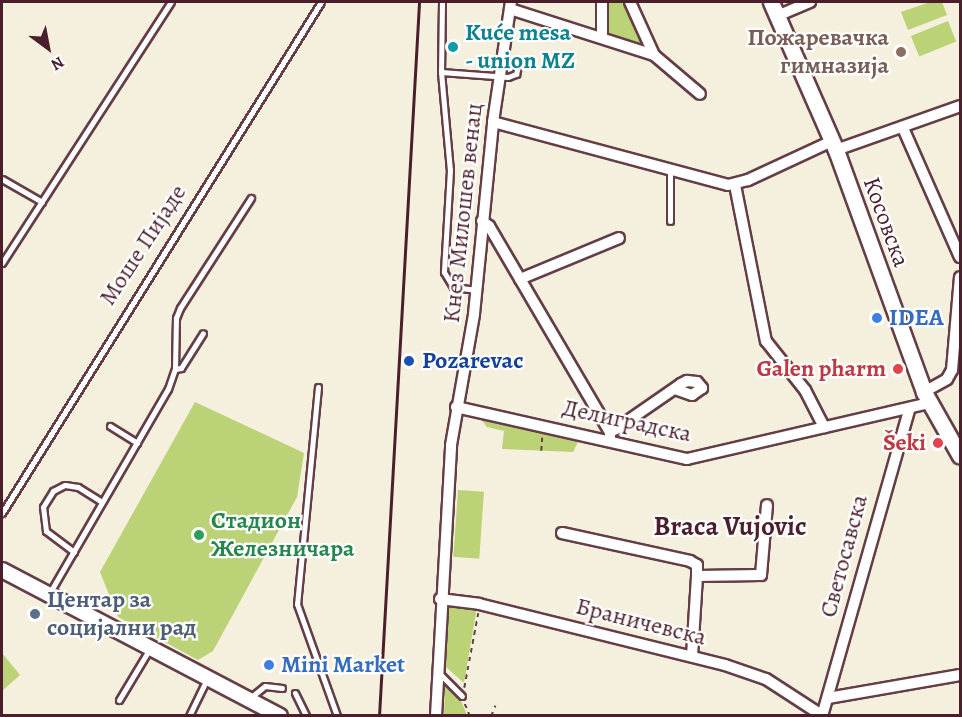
<!DOCTYPE html>
<meta charset="utf-8">
<style>
body{margin:0}
#map{position:relative;width:962px;height:717px;overflow:hidden;background:#f5efde;font-family:Alegreya,serif}
div>[style]{position:absolute}
[style*='--x']{left:calc(var(--x)*1px);top:calc(var(--y)*1px);width:calc(var(--w)*1px);rotate:calc(var(--a)*1deg)}
.green>*{inset:0;background:#bcd276;transform-origin:0 0}
.path>*{height:1.5px;margin-top:-0.75px;transform-origin:0;background:repeating-linear-gradient(90deg,#643e46 0 4.5px,transparent 0 9px)}
.roads{filter:drop-shadow(2px 0 #643e46) drop-shadow(-2px 0 #643e46) drop-shadow(0 2px #643e46) drop-shadow(0 -2px #643e46)}
.service>*{height:5px;margin:-2.5px;padding:0 2.5px;transform-origin:2.5px;border-radius:2.5px;background:#fff}
.minor>*{height:10px;margin:-5px;padding:0 5px;transform-origin:5px;border-radius:5px;background:#fff}
.tertiary>*{height:14px;margin:-7px;padding:0 7px;transform-origin:7px;border-radius:7px;background:#fff}
.secondary>*{height:15px;margin:-7.5px;padding:0 7.5px;transform-origin:7.5px;border-radius:7.5px;background:#fff}
.rail>*{height:3px;margin:-1.5px;padding:0 1.5px;transform-origin:1.5px;border-radius:1.5px;background:#4a1f2b}
.dots>*{width:16px;height:16px;translate:-50% -50%;box-sizing:border-box;border:3px solid #fff;border-radius:50%}
span{translate:-50% -50%;white-space:nowrap;text-align:center;line-height:1.15;-webkit-text-stroke:4.5px #fff;paint-order:stroke}
.culture-label{font-size:24px;color:#0d838f;font-weight:700}
.left{translate:0 -50%;text-align:left}
.education-label{font-size:24px;color:#785e54;font-weight:700}
.right{translate:-100% -50%;text-align:right}
.street-label{font-size:24px;color:#4a1f2b}
.shop-label{font-size:24px;color:#366cbe;font-weight:700}
.transit-label{font-size:24px;color:#164399;font-weight:700}
.health-label{font-size:24px;color:#be3a42;font-weight:700}
.leisure-label{font-size:24px;color:#27864d;font-weight:700}
.service-label{font-size:24px;color:#4e5e75;font-weight:700}
.quarter-label{font-size:27px;color:#4a1f2b;font-weight:700}
.frame{position:absolute;inset:0;border:3px solid #4a1f2b;pointer-events:none}
.north{position:absolute;left:18px;top:18px;width:60px;height:60px;-webkit-text-stroke:4px #fff;paint-order:stroke;rotate:148deg;font-size:16px;font-weight:700;line-height:24px;text-align:center;color:#4a1f2b}
.north::after{content:'';display:block;margin:auto;width:21px;height:27px;background:#4a1f2b;clip-path:polygon(50% 0,100% 100%,50% 72%,0 100%)}
</style>
<div id="map">
<div class="green">
<i style="clip-path:polygon(608px 2px,625px 2px,641px 43px,609px 34px)"></i>
<i style="clip-path:polygon(930px 2px,942px 2px,947px 15px,908px 30px,901px 12px)"></i>
<i style="left:948px;top:21px;width:22px;height:40px;rotate:68deg"></i>
<i style="clip-path:polygon(195px 402px,304px 453px,297px 497px,213px 651px,198px 660px,118px 617px,100px 572px)"></i>
<i style="clip-path:polygon(480px 418px,488px 419px,579px 440px,573px 452px,502px 449px,504px 431px,487px 427px)"></i>
<i style="left:458px;top:490px;width:26px;height:67px;rotate:4deg"></i>
<i style="clip-path:polygon(449px 607px,477px 607px,464px 683px,446px 667px)"></i>
<i style="clip-path:polygon(2px 653px,20px 675px,2px 691px)"></i>
<i style="clip-path:polygon(445px 686px,459px 696px,467px 715px,444px 716px)"></i>
</div>
<div class="path">
<i style="--x:541;--y:451;--w:13;--a:-86"></i>
<i style="--x:464;--y:688;--w:76;--a:-79.4"></i>
<i style="--x:465;--y:704;--w:13;--a:67"></i>
<i style="--x:491;--y:716;--w:11;--a:-68"></i>
</div>
<div class="roads">
<div class="service">
<i style="--x:442;--y:2;--w:70;--a:90.8"></i>
<i style="--x:441;--y:72;--w:98;--a:84.8"></i>
<i style="--x:450;--y:170;--w:102;--a:93.4"></i>
<i style="--x:444;--y:272;--w:17;--a:59"></i>
<i style="--x:453;--y:287;--w:24;--a:7"></i>
<i style="--x:441;--y:72;--w:67;--a:4.3"></i>
<i style="--x:508;--y:77;--w:9;--a:-21"></i>
<i style="--x:516;--y:74;--w:12;--a:-76"></i>
<i style="--x:670;--y:170;--w:51;--a:90"></i>
<i style="--x:2;--y:179;--w:46;--a:29.9"></i>
<i style="--x:2;--y:263;--w:311;--a:-57.1"></i>
<i style="--x:175;--y:369;--w:6;--a:-9"></i>
<i style="--x:181;--y:368;--w:41;--a:-57.8"></i>
<i style="--x:318;--y:387;--w:218;--a:95.5"></i>
<i style="--x:297;--y:604;--w:119;--a:70.3"></i>
<i style="--x:110;--y:426;--w:32;--a:32"></i>
<i style="--x:2;--y:513;--w:602;--a:-58.02"></i>
<i style="--x:74;--y:552;--w:35;--a:-143"></i>
<i style="--x:46;--y:531;--w:24;--a:-97"></i>
<i style="--x:43;--y:507;--w:19;--a:-58"></i>
<i style="--x:53;--y:491;--w:13;--a:-27"></i>
<i style="--x:65;--y:485;--w:13;--a:9"></i>
<i style="--x:78;--y:487;--w:28;--a:32"></i>
<i style="--x:49;--y:594;--w:237;--a:-59.9"></i>
<i style="--x:168;--y:389;--w:21;--a:-71"></i>
<i style="--x:175;--y:369;--w:51;--a:-88.9"></i>
<i style="--x:176;--y:318;--w:11;--a:-68"></i>
<i style="--x:180;--y:308;--w:131;--a:-57.2"></i>
<i style="--x:440;--y:674;--w:31;--a:45"></i>
<i style="--x:295;--y:693;--w:25;--a:64"></i>
<i style="--x:250;--y:698;--w:19;--a:-39"></i>
<i style="--x:265;--y:686;--w:17;--a:7"></i>
<i style="--x:119;--y:700;--w:58;--a:-59"></i>
<i style="--x:189;--y:716;--w:41;--a:-64.1"></i>
</div>
<div class="minor">
<i style="--x:630;--y:2;--w:58;--a:65.6"></i>
<i style="--x:510;--y:9;--w:151;--a:17.7"></i>
<i style="--x:654;--y:55;--w:60;--a:40.3"></i>
<i style="--x:777;--y:16;--w:36;--a:-23"></i>
<i style="--x:602;--y:36;--w:34;--a:-90"></i>
<i style="--x:493;--y:122;--w:243;--a:15"></i>
<i style="--x:728;--y:185;--w:21;--a:-14"></i>
<i style="--x:748;--y:180;--w:93;--a:-24.9"></i>
<i style="--x:903;--y:128;--w:141;--a:66.2"></i>
<i style="--x:836;--y:150;--w:132;--a:-19.5"></i>
<i style="--x:735;--y:185;--w:159;--a:78.8"></i>
<i style="--x:766;--y:341;--w:63;--a:51.5"></i>
<i style="--x:805;--y:390;--w:42;--a:62.8"></i>
<i style="--x:482;--y:221;--w:9;--a:36"></i>
<i style="--x:489;--y:226;--w:239;--a:59.6"></i>
<i style="--x:610;--y:432;--w:8;--a:90"></i>
<i style="--x:520;--y:279;--w:107;--a:-22.5"></i>
<i style="--x:924;--y:392;--w:26;--a:-29"></i>
<i style="--x:947;--y:379;--w:10;--a:-61"></i>
<i style="--x:952;--y:370;--w:93;--a:-85.1"></i>
<i style="--x:456;--y:407;--w:237;--a:12.7"></i>
<i style="--x:687;--y:459;--w:248;--a:-13"></i>
<i style="--x:610;--y:432;--w:7;--a:-27"></i>
<i style="--x:616;--y:429;--w:79;--a:-34.7"></i>
<i style="--x:681;--y:384;--w:7;--a:-27"></i>
<i style="--x:687;--y:381;--w:10;--a:6"></i>
<i style="--x:697;--y:382;--w:8;--a:50"></i>
<i style="--x:702;--y:388;--w:12;--a:145"></i>
<i style="--x:692;--y:395;--w:18;--a:-161"></i>
<i style="--x:562;--y:533;--w:131;--a:12.3"></i>
<i style="--x:690;--y:561;--w:8;--a:30"></i>
<i style="--x:697;--y:565;--w:11;--a:90"></i>
<i style="--x:440;--y:599;--w:39;--a:7"></i>
<i style="--x:479;--y:604;--w:253;--a:13.9"></i>
<i style="--x:725;--y:665;--w:43;--a:18.9"></i>
<i style="--x:766;--y:679;--w:68;--a:33"></i>
<i style="--x:692;--y:656;--w:80;--a:-86.4"></i>
<i style="--x:697;--y:576;--w:64;--a:-0.9"></i>
<i style="--x:761;--y:575;--w:70;--a:-85.1"></i>
<i style="--x:828;--y:698;--w:134;--a:-9.9"></i>
<i style="--x:436;--y:716;--w:271;--a:-86.8"></i>
<i style="--x:451;--y:445;--w:133;--a:-80"></i>
<i style="--x:474;--y:314;--w:193;--a:-84.3"></i>
<i style="--x:493;--y:122;--w:121;--a:-81.5"></i>
<i style="--x:822;--y:716;--w:320;--a:-74.1"></i>
</div>
<div class="tertiary">
<i style="--x:2;--y:570;--w:314;--a:27.7"></i>
</div>
<div class="secondary">
<i style="--x:771;--y:2;--w:162;--a:66.3"></i>
<i style="--x:836;--y:150;--w:258;--a:70"></i>
<i style="--x:924;--y:392;--w:73;--a:60.6"></i>
</div>
</div>
<div class="rail">
<i style="--x:379;--y:716;--w:715;--a:-86.79"></i>
</div>
<div class="dots">
<i style="left:453px;top:47px;background:#0f9aa8"></i>
<i style="left:901px;top:52px;background:#8d6e63"></i>
<i style="left:877px;top:318px;background:#3f7fe0"></i>
<i style="left:409px;top:361px;background:#1a4fb4"></i>
<i style="left:898px;top:369px;background:#e0444e"></i>
<i style="left:938px;top:443px;background:#e0444e"></i>
<i style="left:199px;top:535px;background:#2e9e5b"></i>
<i style="left:35px;top:614px;background:#5c6f8a"></i>
<i style="left:269px;top:665px;background:#3f7fe0"></i>
</div>
<div class="culture-label">
<span class="left" style="left:465px;top:47px">Kuće mesa<br>- union MZ</span>
</div>
<div class="education-label">
<span class="right" style="left:889px;top:52px">Пожаревачка<br>гимназија</span>
</div>
<div class="street-label">
<span style="left:463px;top:213px;rotate:-84deg">Кнез Милошев венац</span>
<span style="left:886px;top:222px;rotate:70deg">Косовска</span>
<span style="left:143px;top:245px;rotate:-57deg">Моше Пијаде</span>
<span style="left:627px;top:421px;rotate:12deg">Делиградска</span>
<span style="left:844px;top:556px;rotate:-75deg">Светосавска</span>
<span style="left:641px;top:622px;rotate:14deg">Браничевска</span>
</div>
<div class="shop-label">
<span class="left" style="left:889px;top:318px">IDEA</span>
<span class="left" style="left:281px;top:665px">Mini Market</span>
</div>
<div class="transit-label">
<span class="left" style="left:422px;top:361px">Pozarevac</span>
</div>
<div class="health-label">
<span class="right" style="left:886px;top:369px">Galen pharm</span>
<span class="right" style="left:926px;top:443px">Šeki</span>
</div>
<div class="leisure-label">
<span class="left" style="left:211px;top:535px">Стадион<br>Железничара</span>
</div>
<div class="service-label">
<span class="left" style="left:47px;top:614px">Центар за<br>социјални рад</span>
</div>
<div class="quarter-label">
<span style="left:730px;top:527px">Braca Vujovic</span>
</div>
<div class="frame"></div>
<div class="north">N</div>
</div>
